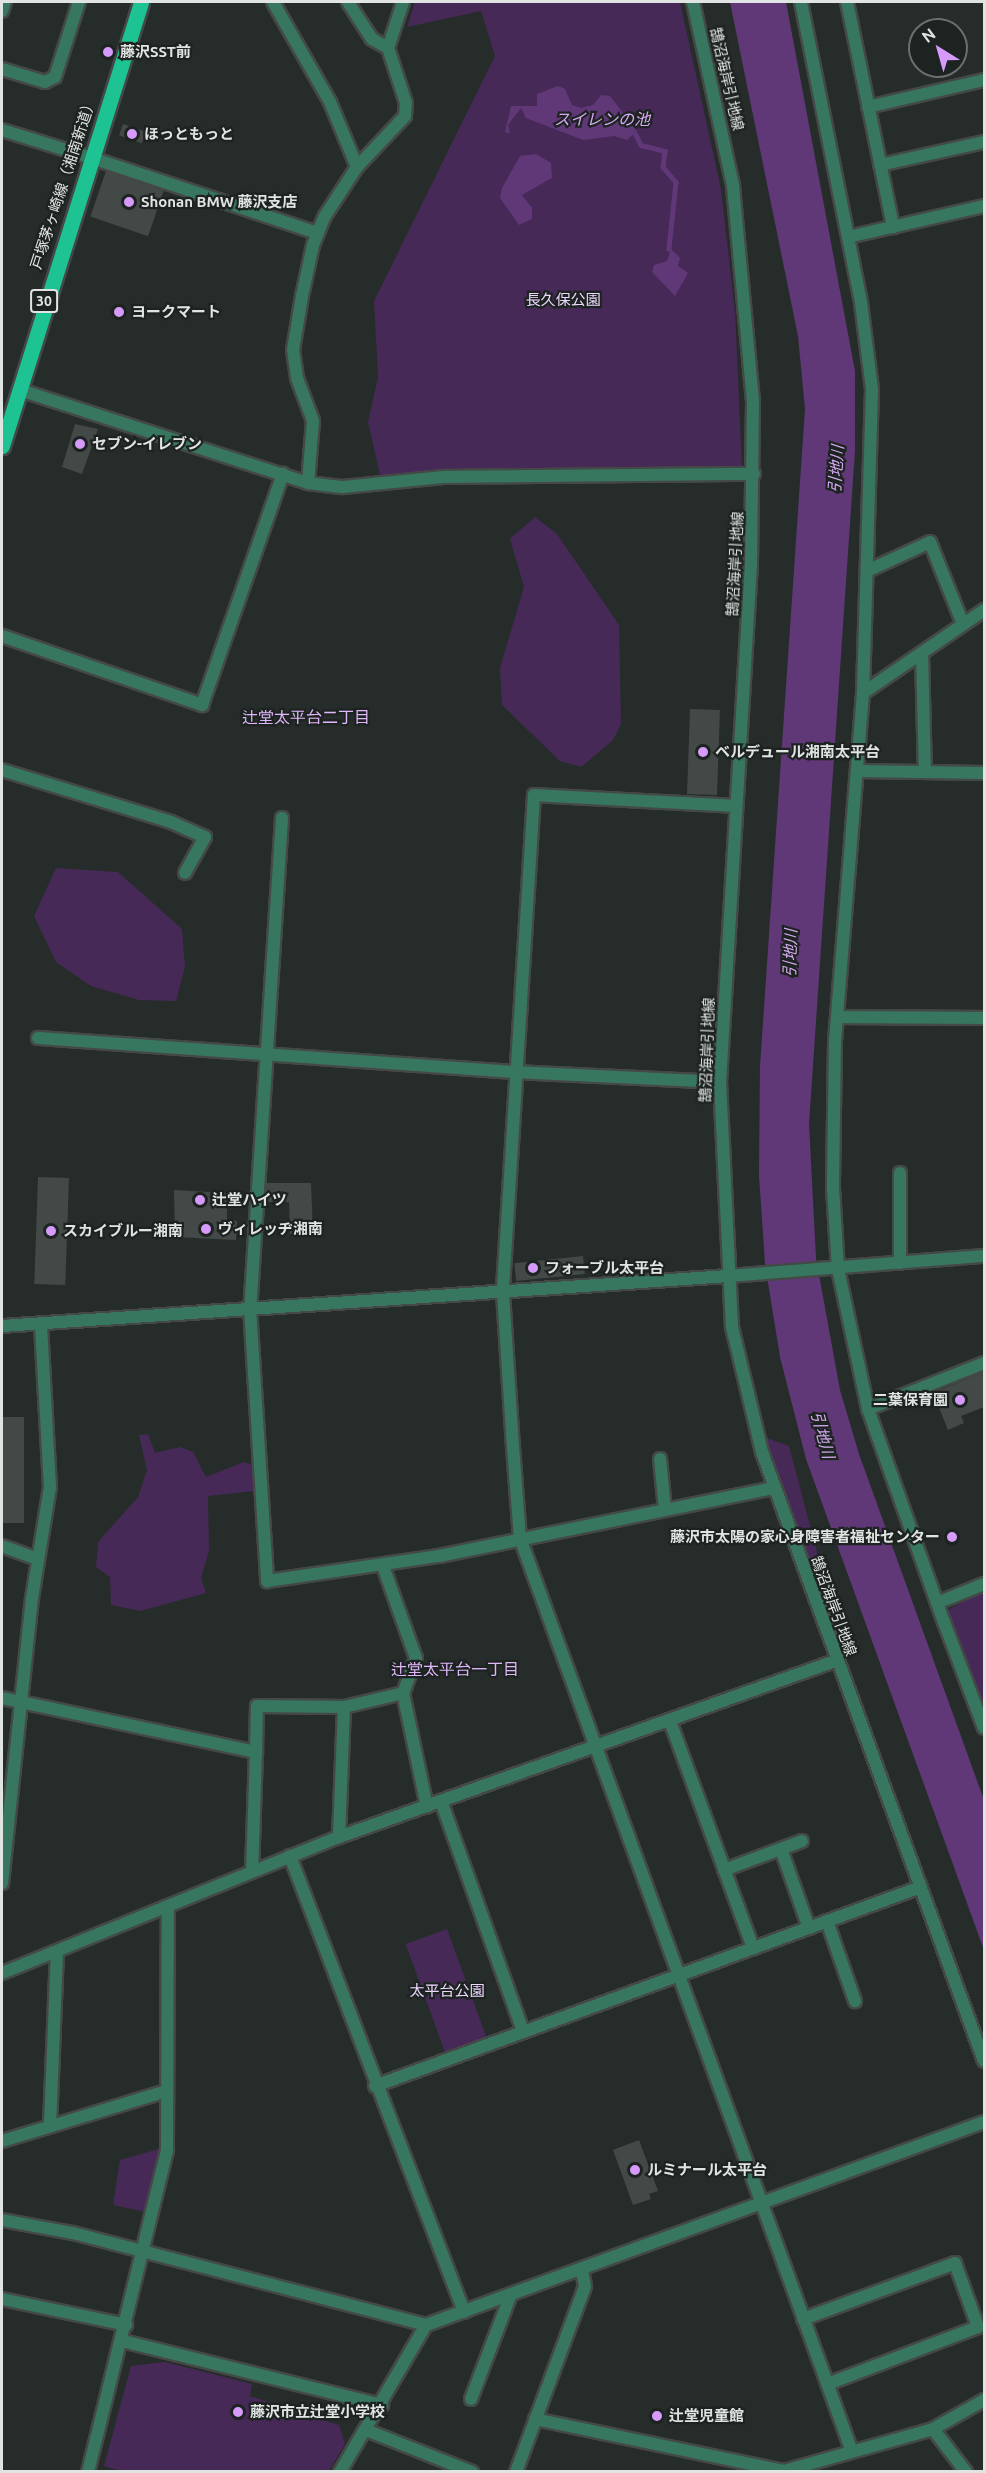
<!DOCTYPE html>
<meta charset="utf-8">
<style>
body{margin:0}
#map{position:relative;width:986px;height:2473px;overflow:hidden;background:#262c2a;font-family:Ubuntu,"Noto Sans JP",sans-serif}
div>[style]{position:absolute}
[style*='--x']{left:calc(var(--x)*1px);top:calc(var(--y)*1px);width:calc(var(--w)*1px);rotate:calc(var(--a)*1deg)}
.green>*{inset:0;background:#462957;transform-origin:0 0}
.water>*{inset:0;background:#603877}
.stream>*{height:4.5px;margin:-2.25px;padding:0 2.25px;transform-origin:2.25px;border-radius:2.25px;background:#603877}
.building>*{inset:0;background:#434946;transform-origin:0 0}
.roads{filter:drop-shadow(2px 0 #444947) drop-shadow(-2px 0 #444947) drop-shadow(0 2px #444947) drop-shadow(0 -2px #444947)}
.pedestrian>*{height:12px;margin:-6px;padding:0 6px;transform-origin:6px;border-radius:6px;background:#37775f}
.minor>*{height:12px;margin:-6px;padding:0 6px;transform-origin:6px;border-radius:6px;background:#37775f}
.tertiary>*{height:12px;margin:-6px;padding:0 6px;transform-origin:6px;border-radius:6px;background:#37775f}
.primary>*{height:15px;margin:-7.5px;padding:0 7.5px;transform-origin:7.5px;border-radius:7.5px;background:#1dc393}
.dots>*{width:16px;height:16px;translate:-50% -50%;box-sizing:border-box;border:3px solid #1d2320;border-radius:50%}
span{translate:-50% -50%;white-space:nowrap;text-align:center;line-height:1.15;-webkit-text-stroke:4.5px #1d2320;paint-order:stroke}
.shield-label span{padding:2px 4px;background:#1d2320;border:2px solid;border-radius:4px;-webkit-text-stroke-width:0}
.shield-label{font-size:14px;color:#e0e4e2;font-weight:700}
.poi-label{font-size:15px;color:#e0e4e2;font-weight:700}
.left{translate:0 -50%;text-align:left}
.right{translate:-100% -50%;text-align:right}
.street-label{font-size:15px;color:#e0e4e2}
.park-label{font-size:15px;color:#edd7fd}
.water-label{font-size:16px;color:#d7aaf4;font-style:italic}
.neighbourhood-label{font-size:16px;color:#dfb7f9}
.frame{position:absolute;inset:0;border:3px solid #e0e4e2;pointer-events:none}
.north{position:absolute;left:908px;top:18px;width:60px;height:60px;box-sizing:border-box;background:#1d2320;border:2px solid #6b706e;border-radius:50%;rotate:323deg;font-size:16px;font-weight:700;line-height:24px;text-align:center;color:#e0e4e2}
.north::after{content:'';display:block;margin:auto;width:21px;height:27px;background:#d69bfa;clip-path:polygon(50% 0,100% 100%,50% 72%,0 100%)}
</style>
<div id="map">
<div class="green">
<i style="clip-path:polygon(415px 2px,680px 2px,721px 189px,735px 311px,742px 469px,483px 469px,380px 475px,368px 422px,378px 377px,374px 301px,495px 56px,481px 11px,407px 27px)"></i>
<i style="clip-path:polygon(535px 517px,557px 534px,619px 625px,621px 724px,613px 740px,581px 767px,560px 761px,502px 705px,500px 668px,524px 587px,510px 539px)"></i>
<i style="clip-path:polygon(56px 868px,118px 872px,182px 929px,185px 967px,176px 1001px,139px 1000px,91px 986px,56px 962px,34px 916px)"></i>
<i style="clip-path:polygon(148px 1434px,155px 1453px,180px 1447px,193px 1452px,206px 1477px,244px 1462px,253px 1465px,254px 1491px,208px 1496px,209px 1551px,201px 1578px,206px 1593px,140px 1611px,111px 1605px,110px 1577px,96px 1567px,98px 1542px,138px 1497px,147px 1470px,139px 1435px)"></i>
<i style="clip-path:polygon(758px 1435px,789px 1446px,820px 1563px,801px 1561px)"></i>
<i style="clip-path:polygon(984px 1590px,984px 1714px,946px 1611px)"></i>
<i style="left:447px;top:1929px;width:116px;height:44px;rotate:70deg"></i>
<i style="clip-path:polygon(162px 2148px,146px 2212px,113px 2205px,120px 2160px)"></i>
<i style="clip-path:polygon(165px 2362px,252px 2384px,250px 2396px,339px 2425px,345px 2444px,329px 2471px,124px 2472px,104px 2466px,131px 2366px)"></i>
</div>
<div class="water">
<i style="clip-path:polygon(730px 2px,786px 2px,855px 371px,855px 450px,809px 1124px,816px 1258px,840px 1390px,859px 1454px,984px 1800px,984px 1950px,806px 1459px,780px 1357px,765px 1264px,759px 1175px,760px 1066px,805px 409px,798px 336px)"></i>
<i style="clip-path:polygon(558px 86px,565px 89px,572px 105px,581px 108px,593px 105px,601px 95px,610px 96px,637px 131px,627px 140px,614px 136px,583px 140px,526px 118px,521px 108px,508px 125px,510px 133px,505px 132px,511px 106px,537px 106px,537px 94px)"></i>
<i style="clip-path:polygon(536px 154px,551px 163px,552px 178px,522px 195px,532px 208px,532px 219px,519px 225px,500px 198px,502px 188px,520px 156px)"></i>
<i style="clip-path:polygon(671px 249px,680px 258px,678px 266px,688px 273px,675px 296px,652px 272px,654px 265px,667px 261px)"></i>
</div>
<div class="stream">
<i style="--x:635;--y:133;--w:13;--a:63"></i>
<i style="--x:641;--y:145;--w:25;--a:14"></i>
<i style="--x:665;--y:151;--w:16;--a:97"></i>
<i style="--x:663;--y:167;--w:20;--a:49"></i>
<i style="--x:676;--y:182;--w:67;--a:96"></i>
</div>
<div class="building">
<i style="left:123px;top:124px;width:24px;height:12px;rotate:19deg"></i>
<i style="left:106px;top:171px;width:61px;height:48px;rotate:19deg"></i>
<i style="clip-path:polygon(75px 424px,98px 429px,82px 474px,62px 467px)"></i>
<i style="left:690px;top:709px;width:30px;height:85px;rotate:2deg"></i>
<i style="left:38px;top:1177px;width:31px;height:107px;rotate:2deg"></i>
<i style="clip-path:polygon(266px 1183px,311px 1183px,313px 1233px,290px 1234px,289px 1202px,265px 1202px)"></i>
<i style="clip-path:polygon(174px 1190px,227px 1193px,227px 1220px,237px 1221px,236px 1240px,175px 1237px)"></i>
<i style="left:583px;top:1256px;width:18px;height:69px;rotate:84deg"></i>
<i style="clip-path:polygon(984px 1372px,984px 1407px,961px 1416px,964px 1423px,948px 1430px,933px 1393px)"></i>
<i style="left:24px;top:1417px;width:106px;height:22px;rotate:90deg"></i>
<i style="clip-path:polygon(639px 2140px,658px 2191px,649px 2194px,651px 2199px,633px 2205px,613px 2150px)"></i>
</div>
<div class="roads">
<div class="pedestrian">
<i style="--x:944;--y:1622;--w:113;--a:69.3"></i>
</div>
<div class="minor">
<i style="--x:273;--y:2;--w:115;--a:60.3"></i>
<i style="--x:330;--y:102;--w:70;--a:67.4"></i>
<i style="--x:348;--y:2;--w:44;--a:57"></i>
<i style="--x:372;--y:39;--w:18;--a:29"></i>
<i style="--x:801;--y:2;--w:307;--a:78.7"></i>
<i style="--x:861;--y:303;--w:87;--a:82.7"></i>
<i style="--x:872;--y:389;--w:304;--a:91.7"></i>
<i style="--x:863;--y:693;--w:349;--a:94.6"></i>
<i style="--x:835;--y:1041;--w:147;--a:90.8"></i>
<i style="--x:833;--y:1188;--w:81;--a:86.5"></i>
<i style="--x:838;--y:1269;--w:143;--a:77.9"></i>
<i style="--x:868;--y:1409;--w:226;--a:70.4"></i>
<i style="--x:847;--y:2;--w:230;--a:78.4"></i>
<i style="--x:2;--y:11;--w:9;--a:-72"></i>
<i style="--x:2;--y:69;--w:45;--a:16.8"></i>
<i style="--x:45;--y:82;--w:11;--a:-27"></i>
<i style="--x:55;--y:77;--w:79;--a:-72.3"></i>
<i style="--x:868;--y:107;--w:119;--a:-13.1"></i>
<i style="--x:89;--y:157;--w:241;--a:18.4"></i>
<i style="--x:880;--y:165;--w:107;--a:-12.5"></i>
<i style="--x:848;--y:237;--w:139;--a:-12.8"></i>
<i style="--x:20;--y:390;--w:303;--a:17.9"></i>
<i style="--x:308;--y:483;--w:35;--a:7"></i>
<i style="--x:343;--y:487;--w:101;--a:-5.7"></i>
<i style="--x:444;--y:477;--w:310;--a:-0.6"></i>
<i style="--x:308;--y:483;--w:62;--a:-85.4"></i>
<i style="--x:313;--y:421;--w:46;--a:-110.4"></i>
<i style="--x:297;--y:378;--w:28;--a:-98"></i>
<i style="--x:293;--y:350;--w:55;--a:-80.5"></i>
<i style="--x:302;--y:296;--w:52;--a:-77.8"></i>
<i style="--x:313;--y:245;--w:31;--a:-68"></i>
<i style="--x:325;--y:216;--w:59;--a:-56.9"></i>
<i style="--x:357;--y:167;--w:70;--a:-46.7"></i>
<i style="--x:405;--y:116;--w:13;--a:-86"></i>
<i style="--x:406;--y:103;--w:58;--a:-108.1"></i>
<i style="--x:388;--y:48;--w:48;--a:-71.9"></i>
<i style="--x:867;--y:571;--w:69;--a:-24.7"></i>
<i style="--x:930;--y:542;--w:88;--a:68.1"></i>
<i style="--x:2;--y:636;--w:212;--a:19"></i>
<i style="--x:202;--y:705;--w:245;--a:-70.7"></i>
<i style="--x:922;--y:653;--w:119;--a:88.6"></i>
<i style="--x:863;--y:693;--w:147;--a:-34.4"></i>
<i style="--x:2;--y:770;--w:177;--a:17.1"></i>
<i style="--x:171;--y:822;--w:37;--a:24"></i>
<i style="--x:205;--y:837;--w:41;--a:119.1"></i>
<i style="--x:857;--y:771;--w:127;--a:0.9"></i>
<i style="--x:736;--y:806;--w:202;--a:-176.9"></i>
<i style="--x:534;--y:795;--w:499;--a:93.6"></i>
<i style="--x:503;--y:1293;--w:154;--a:86.3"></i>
<i style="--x:513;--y:1447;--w:91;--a:85.6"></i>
<i style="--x:520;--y:1538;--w:969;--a:70.03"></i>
<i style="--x:282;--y:818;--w:491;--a:93.7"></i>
<i style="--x:250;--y:1308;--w:274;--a:86.4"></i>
<i style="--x:267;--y:1581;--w:174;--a:-8.3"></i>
<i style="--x:439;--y:1556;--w:342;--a:-11.5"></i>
<i style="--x:837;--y:1017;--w:147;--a:0.4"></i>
<i style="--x:38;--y:1038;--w:478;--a:4.1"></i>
<i style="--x:515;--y:1072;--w:205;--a:2.8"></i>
<i style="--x:900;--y:1263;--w:90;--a:-90"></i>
<i style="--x:728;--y:1276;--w:257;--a:-4.5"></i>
<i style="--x:868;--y:1409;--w:125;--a:-21.6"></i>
<i style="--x:660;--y:1459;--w:50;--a:84.3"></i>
<i style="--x:2;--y:1546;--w:38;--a:20"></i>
<i style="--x:383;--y:1566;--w:98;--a:70.3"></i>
<i style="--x:416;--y:1658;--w:37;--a:110"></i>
<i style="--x:403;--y:1693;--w:116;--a:78.1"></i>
<i style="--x:937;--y:1603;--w:51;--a:-22"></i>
<i style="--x:2;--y:1698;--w:260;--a:12"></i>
<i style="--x:256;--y:1752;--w:119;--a:91.9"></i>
<i style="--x:670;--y:1721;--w:242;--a:69.9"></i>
<i style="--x:256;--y:1752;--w:46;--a:-88.8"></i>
<i style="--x:257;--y:1706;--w:87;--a:0.7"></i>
<i style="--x:344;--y:1707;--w:61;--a:-13.3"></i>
<i style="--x:441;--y:1801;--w:244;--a:70.4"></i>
<i style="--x:339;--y:1837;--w:130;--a:-87.8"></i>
<i style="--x:781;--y:1849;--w:84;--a:70.5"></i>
<i style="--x:290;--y:1856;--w:488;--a:69.1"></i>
<i style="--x:724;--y:1870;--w:83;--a:-20.4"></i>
<i style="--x:2;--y:1883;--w:287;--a:-84"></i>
<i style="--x:32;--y:1598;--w:112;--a:-80.8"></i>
<i style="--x:50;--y:1487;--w:163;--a:-93.2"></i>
<i style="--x:827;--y:1921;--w:85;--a:70.7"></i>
<i style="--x:2;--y:1973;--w:363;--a:-22"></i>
<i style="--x:339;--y:1837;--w:529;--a:-19.53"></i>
<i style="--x:375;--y:2086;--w:581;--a:-20.03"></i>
<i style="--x:50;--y:2126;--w:174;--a:-87.7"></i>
<i style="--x:2;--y:2141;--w:172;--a:-16.9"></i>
<i style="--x:2;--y:2220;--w:72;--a:10.4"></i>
<i style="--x:73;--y:2233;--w:365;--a:14.6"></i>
<i style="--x:426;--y:2325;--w:594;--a:-19.99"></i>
<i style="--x:2;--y:2299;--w:127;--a:11.8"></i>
<i style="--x:803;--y:2319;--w:162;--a:-20.2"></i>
<i style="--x:955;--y:2263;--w:68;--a:70.2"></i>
<i style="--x:978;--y:2327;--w:161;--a:159.3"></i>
<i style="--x:123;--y:2341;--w:267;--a:13.9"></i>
<i style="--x:471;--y:2399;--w:109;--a:-69.1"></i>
<i style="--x:535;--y:2419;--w:254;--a:11.8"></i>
<i style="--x:784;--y:2471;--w:155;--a:-15.7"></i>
<i style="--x:933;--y:2429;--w:59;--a:-29.6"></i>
<i style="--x:933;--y:2429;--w:54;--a:52.5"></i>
<i style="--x:366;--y:2430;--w:114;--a:21.6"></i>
<i style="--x:88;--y:2472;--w:331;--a:-76.2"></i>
<i style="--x:167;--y:2151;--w:245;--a:-89.8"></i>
<i style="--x:340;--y:2472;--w:170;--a:-59.7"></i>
<i style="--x:516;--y:2472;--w:198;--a:-69.6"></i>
<i style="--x:585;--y:2286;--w:16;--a:-101"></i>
</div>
<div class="tertiary">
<i style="--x:693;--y:2;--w:188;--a:77.7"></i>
<i style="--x:733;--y:186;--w:216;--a:84.7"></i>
<i style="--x:753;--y:401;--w:163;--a:90.7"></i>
<i style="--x:751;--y:564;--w:519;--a:93.42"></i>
<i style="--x:720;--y:1082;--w:245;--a:87.2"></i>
<i style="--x:732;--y:1327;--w:129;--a:76.5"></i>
<i style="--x:762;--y:1452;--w:648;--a:69.97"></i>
<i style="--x:2;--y:130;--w:91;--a:17.2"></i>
<i style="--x:2;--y:1326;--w:728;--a:-3.94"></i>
</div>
<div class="primary">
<i style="--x:2;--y:446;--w:465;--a:-72.6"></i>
</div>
</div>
<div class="dots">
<i style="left:108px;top:52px;background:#d69bfa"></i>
<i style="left:132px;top:134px;background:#d69bfa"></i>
<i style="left:129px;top:202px;background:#d69bfa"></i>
<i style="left:119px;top:312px;background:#d69bfa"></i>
<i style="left:80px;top:444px;background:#d69bfa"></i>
<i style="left:703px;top:752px;background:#d69bfa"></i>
<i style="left:200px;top:1200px;background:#d69bfa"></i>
<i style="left:206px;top:1229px;background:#d69bfa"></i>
<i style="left:51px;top:1231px;background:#d69bfa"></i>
<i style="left:533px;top:1268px;background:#d69bfa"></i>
<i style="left:960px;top:1400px;background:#d69bfa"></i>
<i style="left:952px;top:1537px;background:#d69bfa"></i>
<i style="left:635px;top:2170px;background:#d69bfa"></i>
<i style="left:238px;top:2412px;background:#d69bfa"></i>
<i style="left:657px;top:2416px;background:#d69bfa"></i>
</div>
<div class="shield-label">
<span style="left:44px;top:301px">30</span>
</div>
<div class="poi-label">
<span class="left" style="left:120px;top:52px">藤沢SST前</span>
<span class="left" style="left:144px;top:134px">ほっともっと</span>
<span class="left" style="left:141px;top:202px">Shonan BMW 藤沢支店</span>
<span class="left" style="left:131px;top:312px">ヨークマート</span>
<span class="left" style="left:92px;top:444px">セブン-イレブン</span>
<span class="left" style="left:715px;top:752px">ベルデュール湘南太平台</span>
<span class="left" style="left:212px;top:1200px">辻堂ハイツ</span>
<span class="left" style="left:218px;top:1229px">ヴィレッヂ湘南</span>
<span class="left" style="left:63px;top:1231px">スカイブルー湘南</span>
<span class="left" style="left:545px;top:1268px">フォーブル太平台</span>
<span class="right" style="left:948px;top:1400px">二葉保育園</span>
<span class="right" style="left:940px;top:1537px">藤沢市太陽の家心身障害者福祉センター</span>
<span class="left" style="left:647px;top:2170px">ルミナール太平台</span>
<span class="left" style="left:250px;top:2412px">藤沢市立辻堂小学校</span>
<span class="left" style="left:669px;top:2416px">辻堂児童館</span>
</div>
<div class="street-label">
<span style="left:727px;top:79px;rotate:77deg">鵠沼海岸引地線</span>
<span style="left:63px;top:183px;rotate:-72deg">戸塚茅ヶ崎線（湘南新道）</span>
<span style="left:735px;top:564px;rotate:-87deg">鵠沼海岸引地線</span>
<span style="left:707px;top:1050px;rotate:-88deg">鵠沼海岸引地線</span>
<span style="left:834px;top:1606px;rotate:70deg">鵠沼海岸引地線</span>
</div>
<div class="park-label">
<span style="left:563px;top:300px">長久保公園</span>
<span style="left:447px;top:1991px">太平台公園</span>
</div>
<div class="water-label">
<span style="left:602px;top:119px">スイレンの池</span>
<span style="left:836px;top:469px;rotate:-86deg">引地川</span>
<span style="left:790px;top:953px;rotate:-88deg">引地川</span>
<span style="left:823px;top:1435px;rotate:75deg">引地川</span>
</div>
<div class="neighbourhood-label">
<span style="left:306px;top:717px">辻堂太平台二丁目</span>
<span style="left:455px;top:1669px">辻堂太平台一丁目</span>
</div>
<div class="frame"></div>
<div class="north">N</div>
</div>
